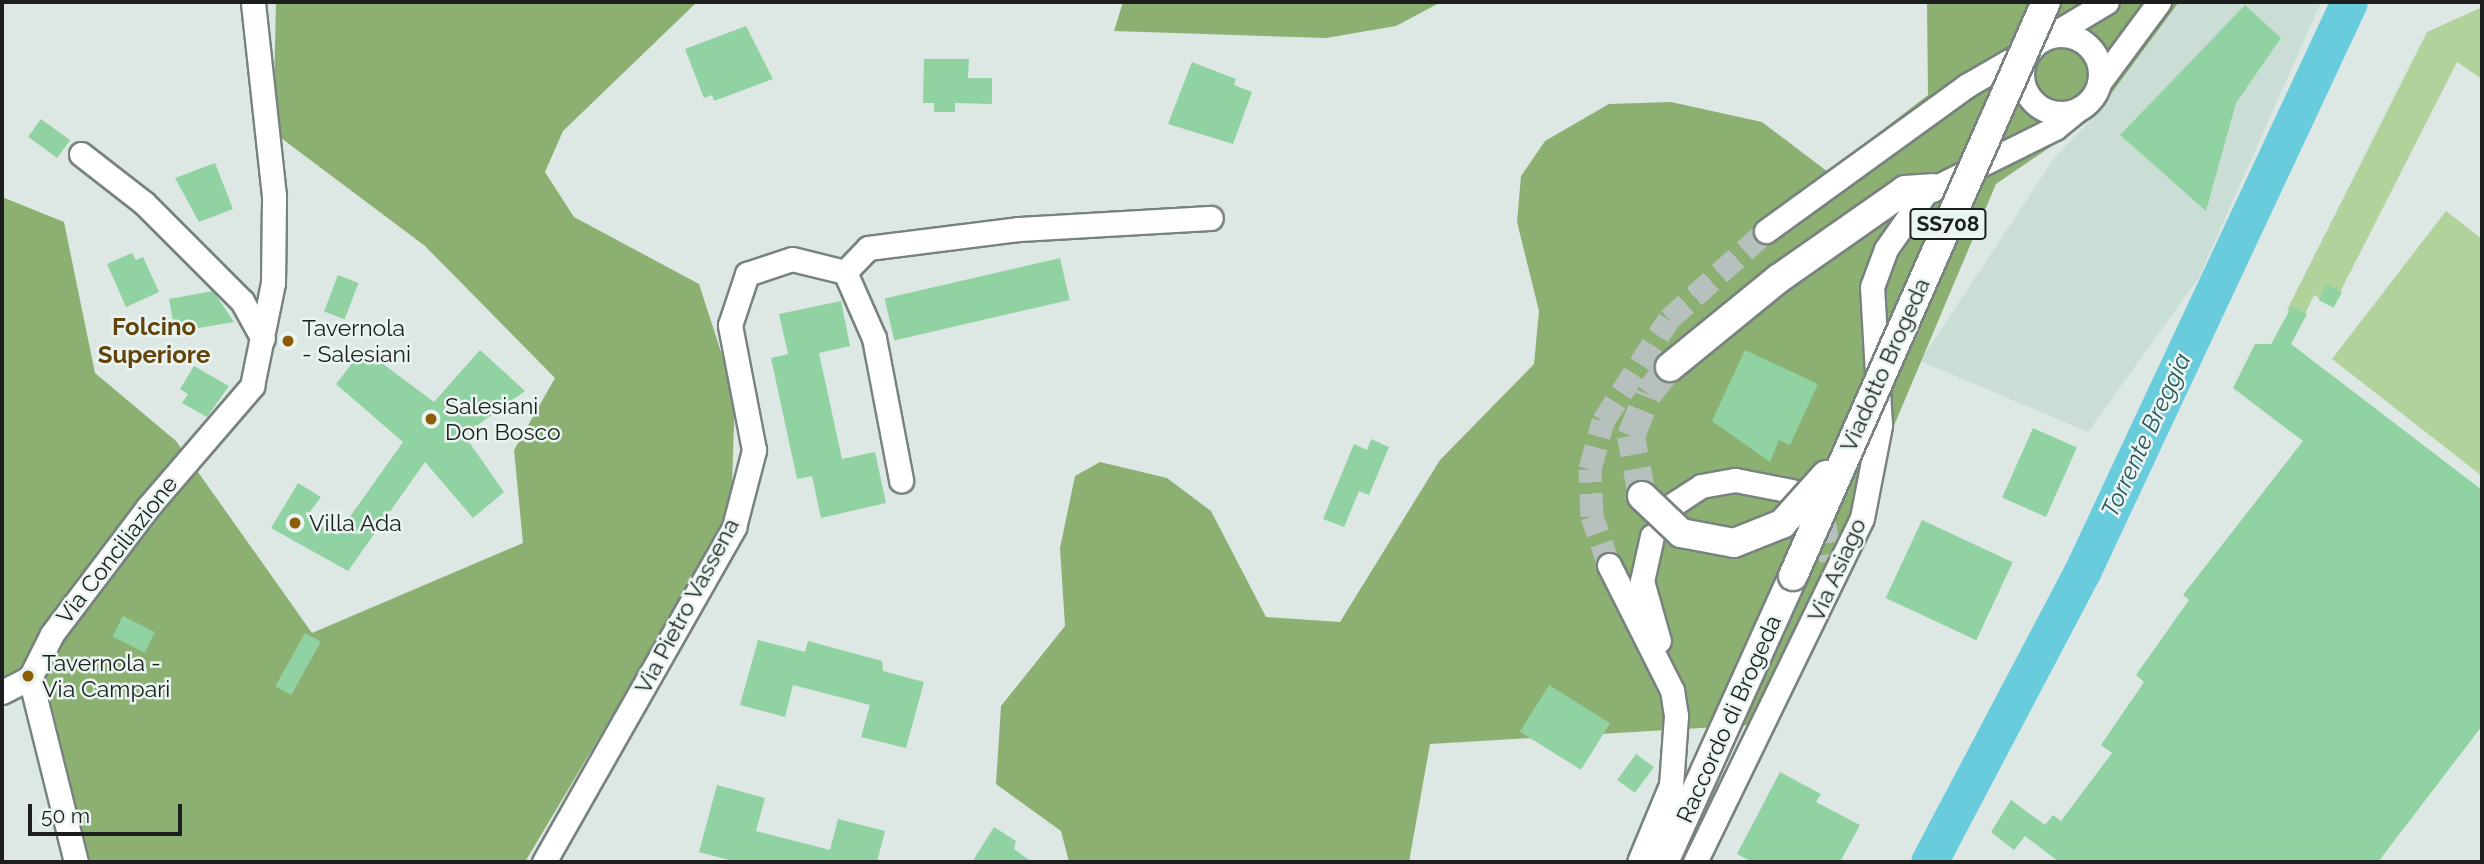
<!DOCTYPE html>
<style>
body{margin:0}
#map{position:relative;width:2484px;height:864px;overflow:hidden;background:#dde8e4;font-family:Raleway,sans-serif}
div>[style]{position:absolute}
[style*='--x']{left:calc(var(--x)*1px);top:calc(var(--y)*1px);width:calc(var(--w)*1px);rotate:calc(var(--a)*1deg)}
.built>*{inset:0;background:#caded6}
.green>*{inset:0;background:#b1d29a}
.forest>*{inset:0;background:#8cb071}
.stream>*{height:6px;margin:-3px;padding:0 3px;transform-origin:3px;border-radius:3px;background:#69ccdd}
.river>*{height:37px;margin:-18.5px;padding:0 18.5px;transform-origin:18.5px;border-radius:18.5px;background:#69ccdd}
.building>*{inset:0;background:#90d2a2;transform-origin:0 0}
.minor-tunnel>*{height:23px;margin-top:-11.5px;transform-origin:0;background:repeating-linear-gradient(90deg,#b6c0bc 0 23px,transparent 0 34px)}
.major-tunnel>*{height:28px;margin-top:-14px;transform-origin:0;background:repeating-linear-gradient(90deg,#b6c0bc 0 28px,transparent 0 42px)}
.roads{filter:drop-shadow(2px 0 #78827e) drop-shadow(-2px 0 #78827e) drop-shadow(0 2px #78827e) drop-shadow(0 -2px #78827e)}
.minor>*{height:23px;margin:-11.5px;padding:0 11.5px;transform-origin:11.5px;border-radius:11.5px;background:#fff}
.minor>.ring{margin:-11.5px;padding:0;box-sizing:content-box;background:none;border:23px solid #fff;border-radius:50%}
.major>*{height:28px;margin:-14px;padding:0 14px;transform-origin:14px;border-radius:14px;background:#fff}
.bridges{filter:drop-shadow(2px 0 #78827e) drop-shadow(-2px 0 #78827e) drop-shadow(0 2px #78827e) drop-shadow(0 -2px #78827e)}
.major-bridge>*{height:28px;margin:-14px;padding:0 14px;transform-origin:14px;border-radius:14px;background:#fff}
.dots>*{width:19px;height:19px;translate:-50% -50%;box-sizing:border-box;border:4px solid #eaf5f1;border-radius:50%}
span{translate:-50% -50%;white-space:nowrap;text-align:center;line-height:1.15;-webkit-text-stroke:5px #eaf5f1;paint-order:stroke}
.shield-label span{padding:2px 5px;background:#eaf5f1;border:2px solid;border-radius:5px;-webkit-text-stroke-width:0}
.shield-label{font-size:21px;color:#1c1f1e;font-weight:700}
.poi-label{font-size:23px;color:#1c1f1e}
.left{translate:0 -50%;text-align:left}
.street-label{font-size:23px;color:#1c1f1e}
.neighbourhood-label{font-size:24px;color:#63430c;font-weight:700}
.water-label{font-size:24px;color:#28545c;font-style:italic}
.frame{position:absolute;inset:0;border:4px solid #1c1f1e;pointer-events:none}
.scale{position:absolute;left:28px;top:804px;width:154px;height:32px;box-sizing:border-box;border:4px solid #1c1f1e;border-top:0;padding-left:9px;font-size:21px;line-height:24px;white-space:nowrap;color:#1c1f1e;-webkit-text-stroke:5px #eaf5f1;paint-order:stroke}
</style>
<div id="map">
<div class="built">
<i style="clip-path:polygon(2179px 2px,2321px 2px,2199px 277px,2088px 432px,1920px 361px,2055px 157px,2094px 117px)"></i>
</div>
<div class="green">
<i style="clip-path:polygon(2482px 7px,2482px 79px,2457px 62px,2333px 306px,2314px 295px,2302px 320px,2287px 310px,2427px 32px)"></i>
<i style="clip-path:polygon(2446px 211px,2482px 239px,2482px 476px,2332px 359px)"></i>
</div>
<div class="forest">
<i style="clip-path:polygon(276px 2px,697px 2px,563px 131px,545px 172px,574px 217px,699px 284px,735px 395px,731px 516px,525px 862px,90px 862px,53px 711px,10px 673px,2px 679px,2px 197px,64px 222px,95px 373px,176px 441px,312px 633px,523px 543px,514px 450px,555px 378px,425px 246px,273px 132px)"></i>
<i style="clip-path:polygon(1123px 2px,1441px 2px,1396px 26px,1326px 38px,1114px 31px)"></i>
<i style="clip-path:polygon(1927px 2px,2179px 2px,2094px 117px,1996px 184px,1768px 724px,1430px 744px,1409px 862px,1069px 862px,1061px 831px,996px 784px,1001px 706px,1065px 626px,1060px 548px,1075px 476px,1100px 462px,1167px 478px,1211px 511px,1266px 617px,1340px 622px,1440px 460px,1534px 364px,1539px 311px,1517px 222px,1521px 176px,1545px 141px,1609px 104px,1671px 102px,1762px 122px,1828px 172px,1928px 95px)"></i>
</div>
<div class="stream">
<i style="--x:1934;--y:853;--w:10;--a:61"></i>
</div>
<div class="river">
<i style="--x:1929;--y:862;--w:328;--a:-62.2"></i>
<i style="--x:2082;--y:572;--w:629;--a:-64.9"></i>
</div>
<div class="building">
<i style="clip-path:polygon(2245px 5px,2281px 38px,2236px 103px,2206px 211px,2120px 135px)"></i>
<i style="clip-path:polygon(746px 26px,773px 79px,714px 101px,712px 95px,704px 98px,685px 49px)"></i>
<i style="clip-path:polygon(924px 59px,969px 59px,968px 78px,992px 78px,992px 104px,955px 103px,955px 112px,934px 112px,934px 103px,923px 103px)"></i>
<i style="clip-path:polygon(1192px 62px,1236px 79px,1234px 85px,1252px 92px,1233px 144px,1168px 124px)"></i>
<i style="left:41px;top:119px;width:36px;height:22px;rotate:36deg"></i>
<i style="clip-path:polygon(215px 163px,233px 209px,199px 222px,175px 178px)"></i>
<i style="clip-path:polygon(132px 253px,136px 260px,143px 257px,159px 292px,126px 307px,107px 264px)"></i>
<i style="left:1060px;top:258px;width:43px;height:180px;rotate:77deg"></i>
<i style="left:338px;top:275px;width:22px;height:39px;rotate:21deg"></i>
<i style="left:2327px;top:284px;width:17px;height:18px;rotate:28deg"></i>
<i style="clip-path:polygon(213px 291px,234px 322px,175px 332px,169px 299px)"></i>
<i style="clip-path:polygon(841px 301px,850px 346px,819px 353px,842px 459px,875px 452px,886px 503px,821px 518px,812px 476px,797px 479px,771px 358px,788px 354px,779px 314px)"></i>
<i style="clip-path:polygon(2292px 306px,2307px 314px,2291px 344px,2482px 490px,2482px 726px,2378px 862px,2059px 862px,2025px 836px,2014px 850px,1991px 832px,2011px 800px,2045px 825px,2053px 815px,2061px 821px,2112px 753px,2101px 745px,2144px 682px,2136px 675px,2189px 600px,2183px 595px,2303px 441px,2233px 388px,2255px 344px,2271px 344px)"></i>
<i style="clip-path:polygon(363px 349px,434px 402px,480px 350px,525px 391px,464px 435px,504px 492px,473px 518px,425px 462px,348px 571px,271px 528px,298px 483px,321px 497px,306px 517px,337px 535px,403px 442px,336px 384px)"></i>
<i style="clip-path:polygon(1745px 350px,1818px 384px,1790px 445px,1779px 440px,1770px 462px,1712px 421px)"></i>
<i style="clip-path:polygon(194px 366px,229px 386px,207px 417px,182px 403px,188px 394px,180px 389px)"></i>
<i style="left:2033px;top:428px;width:48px;height:76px;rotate:24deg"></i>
<i style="clip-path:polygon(1371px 439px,1389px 447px,1369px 495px,1359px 491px,1344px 527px,1323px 519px,1354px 444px,1367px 450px)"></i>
<i style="left:1922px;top:520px;width:100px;height:86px;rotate:25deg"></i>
<i style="left:123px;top:616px;width:36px;height:23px;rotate:27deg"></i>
<i style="left:305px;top:633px;width:18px;height:61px;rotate:29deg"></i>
<i style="clip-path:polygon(758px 640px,805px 652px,808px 641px,882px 661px,883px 671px,924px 682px,906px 748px,861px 737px,870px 705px,793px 685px,785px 717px,740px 705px)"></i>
<i style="left:1549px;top:685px;width:72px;height:55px;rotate:32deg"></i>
<i style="left:1636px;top:754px;width:22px;height:32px;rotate:36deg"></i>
<i style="clip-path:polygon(1780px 772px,1821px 794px,1816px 802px,1860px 825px,1840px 862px,1752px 862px,1737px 854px)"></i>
<i style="clip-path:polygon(717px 785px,765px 798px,756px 831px,830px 850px,838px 819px,885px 831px,877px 862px,737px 862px,699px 852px)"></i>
<i style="clip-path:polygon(994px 827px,1016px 841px,1014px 849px,1032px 862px,972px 862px)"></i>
</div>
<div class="minor-tunnel">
<i style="--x:1812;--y:505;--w:19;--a:51"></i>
<i style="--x:1824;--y:520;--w:41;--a:80.1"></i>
<i style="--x:1609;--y:565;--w:52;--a:-109.1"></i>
<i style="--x:1592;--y:516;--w:47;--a:-92.4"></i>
<i style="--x:1590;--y:469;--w:50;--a:-74.8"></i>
<i style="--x:1603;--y:421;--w:121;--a:-57.1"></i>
<i style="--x:1669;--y:319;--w:131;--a:-42.2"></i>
</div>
<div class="major-tunnel">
<i style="--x:1642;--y:496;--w:61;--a:-100.4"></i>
<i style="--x:1631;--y:436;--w:45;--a:-68"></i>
<i style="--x:1648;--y:394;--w:35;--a:-51"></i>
</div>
<div class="roads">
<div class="minor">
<i class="ring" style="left:2022px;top:35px;width:55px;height:55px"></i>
<i style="--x:2050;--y:36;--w:66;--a:-30.8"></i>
<i style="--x:2099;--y:83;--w:101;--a:-53.5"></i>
<i style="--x:81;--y:154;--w:80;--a:37.9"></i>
<i style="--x:144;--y:203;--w:139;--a:45"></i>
<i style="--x:242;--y:301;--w:43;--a:61.1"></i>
<i style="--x:1766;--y:231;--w:247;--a:-35.9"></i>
<i style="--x:1966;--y:86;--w:72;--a:-30.1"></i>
<i style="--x:845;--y:272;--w:33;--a:-46"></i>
<i style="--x:868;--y:248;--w:151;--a:-7.2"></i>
<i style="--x:1018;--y:229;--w:193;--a:-3.3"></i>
<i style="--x:1672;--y:505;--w:35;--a:-33"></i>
<i style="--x:1701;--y:486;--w:35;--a:-10"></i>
<i style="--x:1735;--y:480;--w:58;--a:10.9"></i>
<i style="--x:1652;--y:536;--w:46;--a:102.5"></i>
<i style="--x:1642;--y:581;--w:62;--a:74.2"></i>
<i style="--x:1609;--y:565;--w:140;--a:63.3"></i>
<i style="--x:1672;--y:690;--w:26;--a:81"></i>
<i style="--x:1676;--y:716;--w:69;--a:94.1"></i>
<i style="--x:1671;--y:785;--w:83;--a:112.6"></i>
<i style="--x:2;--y:692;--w:31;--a:-27"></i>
<i style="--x:76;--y:862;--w:190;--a:-104"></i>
<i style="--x:30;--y:678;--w:49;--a:-63.4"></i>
<i style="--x:52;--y:634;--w:159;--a:-52.9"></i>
<i style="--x:148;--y:507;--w:160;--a:-49.3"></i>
<i style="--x:252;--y:386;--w:105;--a:-78.5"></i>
<i style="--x:273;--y:283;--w:87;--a:-89.3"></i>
<i style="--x:274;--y:196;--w:195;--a:-96.2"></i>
<i style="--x:544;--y:862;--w:385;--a:-60.4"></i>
<i style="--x:734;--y:527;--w:80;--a:-75.4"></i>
<i style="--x:754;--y:450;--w:127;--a:-100.9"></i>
<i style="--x:730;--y:325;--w:54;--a:-71.6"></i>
<i style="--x:747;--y:274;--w:47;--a:-18.4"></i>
<i style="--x:792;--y:259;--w:55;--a:13.8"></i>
<i style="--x:845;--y:272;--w:72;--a:66.3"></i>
<i style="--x:874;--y:338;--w:145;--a:79.2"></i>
<i style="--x:1695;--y:862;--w:382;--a:-64.1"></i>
<i style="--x:1862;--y:518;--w:95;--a:-79"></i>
<i style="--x:1880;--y:425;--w:138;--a:-93.3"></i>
<i style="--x:1872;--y:287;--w:40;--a:-69.8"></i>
<i style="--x:1886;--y:249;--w:70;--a:-54.9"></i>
<i style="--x:1926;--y:192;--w:144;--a:-26.4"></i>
<i style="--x:2055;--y:128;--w:32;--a:-39"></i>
</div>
<div class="major">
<i style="--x:1670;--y:367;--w:139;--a:-39.2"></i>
<i style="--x:1778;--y:279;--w:155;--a:-35"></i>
<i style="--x:1905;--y:190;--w:27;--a:-4"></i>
<i style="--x:1664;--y:862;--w:314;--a:-65.7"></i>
</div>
</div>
<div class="bridges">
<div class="major-bridge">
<i style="--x:1642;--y:496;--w:54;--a:43.5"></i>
<i style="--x:1681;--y:533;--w:54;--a:10.7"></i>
<i style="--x:1734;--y:543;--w:52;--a:-21.6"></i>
<i style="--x:1782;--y:524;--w:66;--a:-48.1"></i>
<i style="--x:1793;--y:576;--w:627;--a:-66.21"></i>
</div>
</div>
<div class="dots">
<i style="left:288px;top:341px;background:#8c5d04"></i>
<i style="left:431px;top:419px;background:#8c5d04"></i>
<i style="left:295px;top:523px;background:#8c5d04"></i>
<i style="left:28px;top:676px;background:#8c5d04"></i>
</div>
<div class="shield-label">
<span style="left:1948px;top:224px">SS708</span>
</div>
<div class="poi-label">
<span class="left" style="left:302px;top:341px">Tavernola<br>- Salesiani</span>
<span class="left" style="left:445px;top:419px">Salesiani<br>Don Bosco</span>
<span class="left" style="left:309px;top:523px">Villa Ada</span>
<span class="left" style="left:42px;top:676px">Tavernola -<br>Via Campari</span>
</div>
<div class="street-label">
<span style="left:1885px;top:365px;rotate:-66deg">Viadotto Brogeda</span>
<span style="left:117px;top:550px;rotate:-52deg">Via Conciliazione</span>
<span style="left:1837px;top:570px;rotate:-66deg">Via Asiago</span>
<span style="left:687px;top:606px;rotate:-62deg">Via Pietro Vassena</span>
<span style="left:1729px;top:719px;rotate:-66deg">Raccordo di Brogeda</span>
</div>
<div class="neighbourhood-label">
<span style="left:154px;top:341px">Folcino<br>Superiore</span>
</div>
<div class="water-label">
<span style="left:2146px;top:435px;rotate:-65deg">Torrente Breggia</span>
</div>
<div class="frame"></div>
<div class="scale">50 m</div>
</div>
